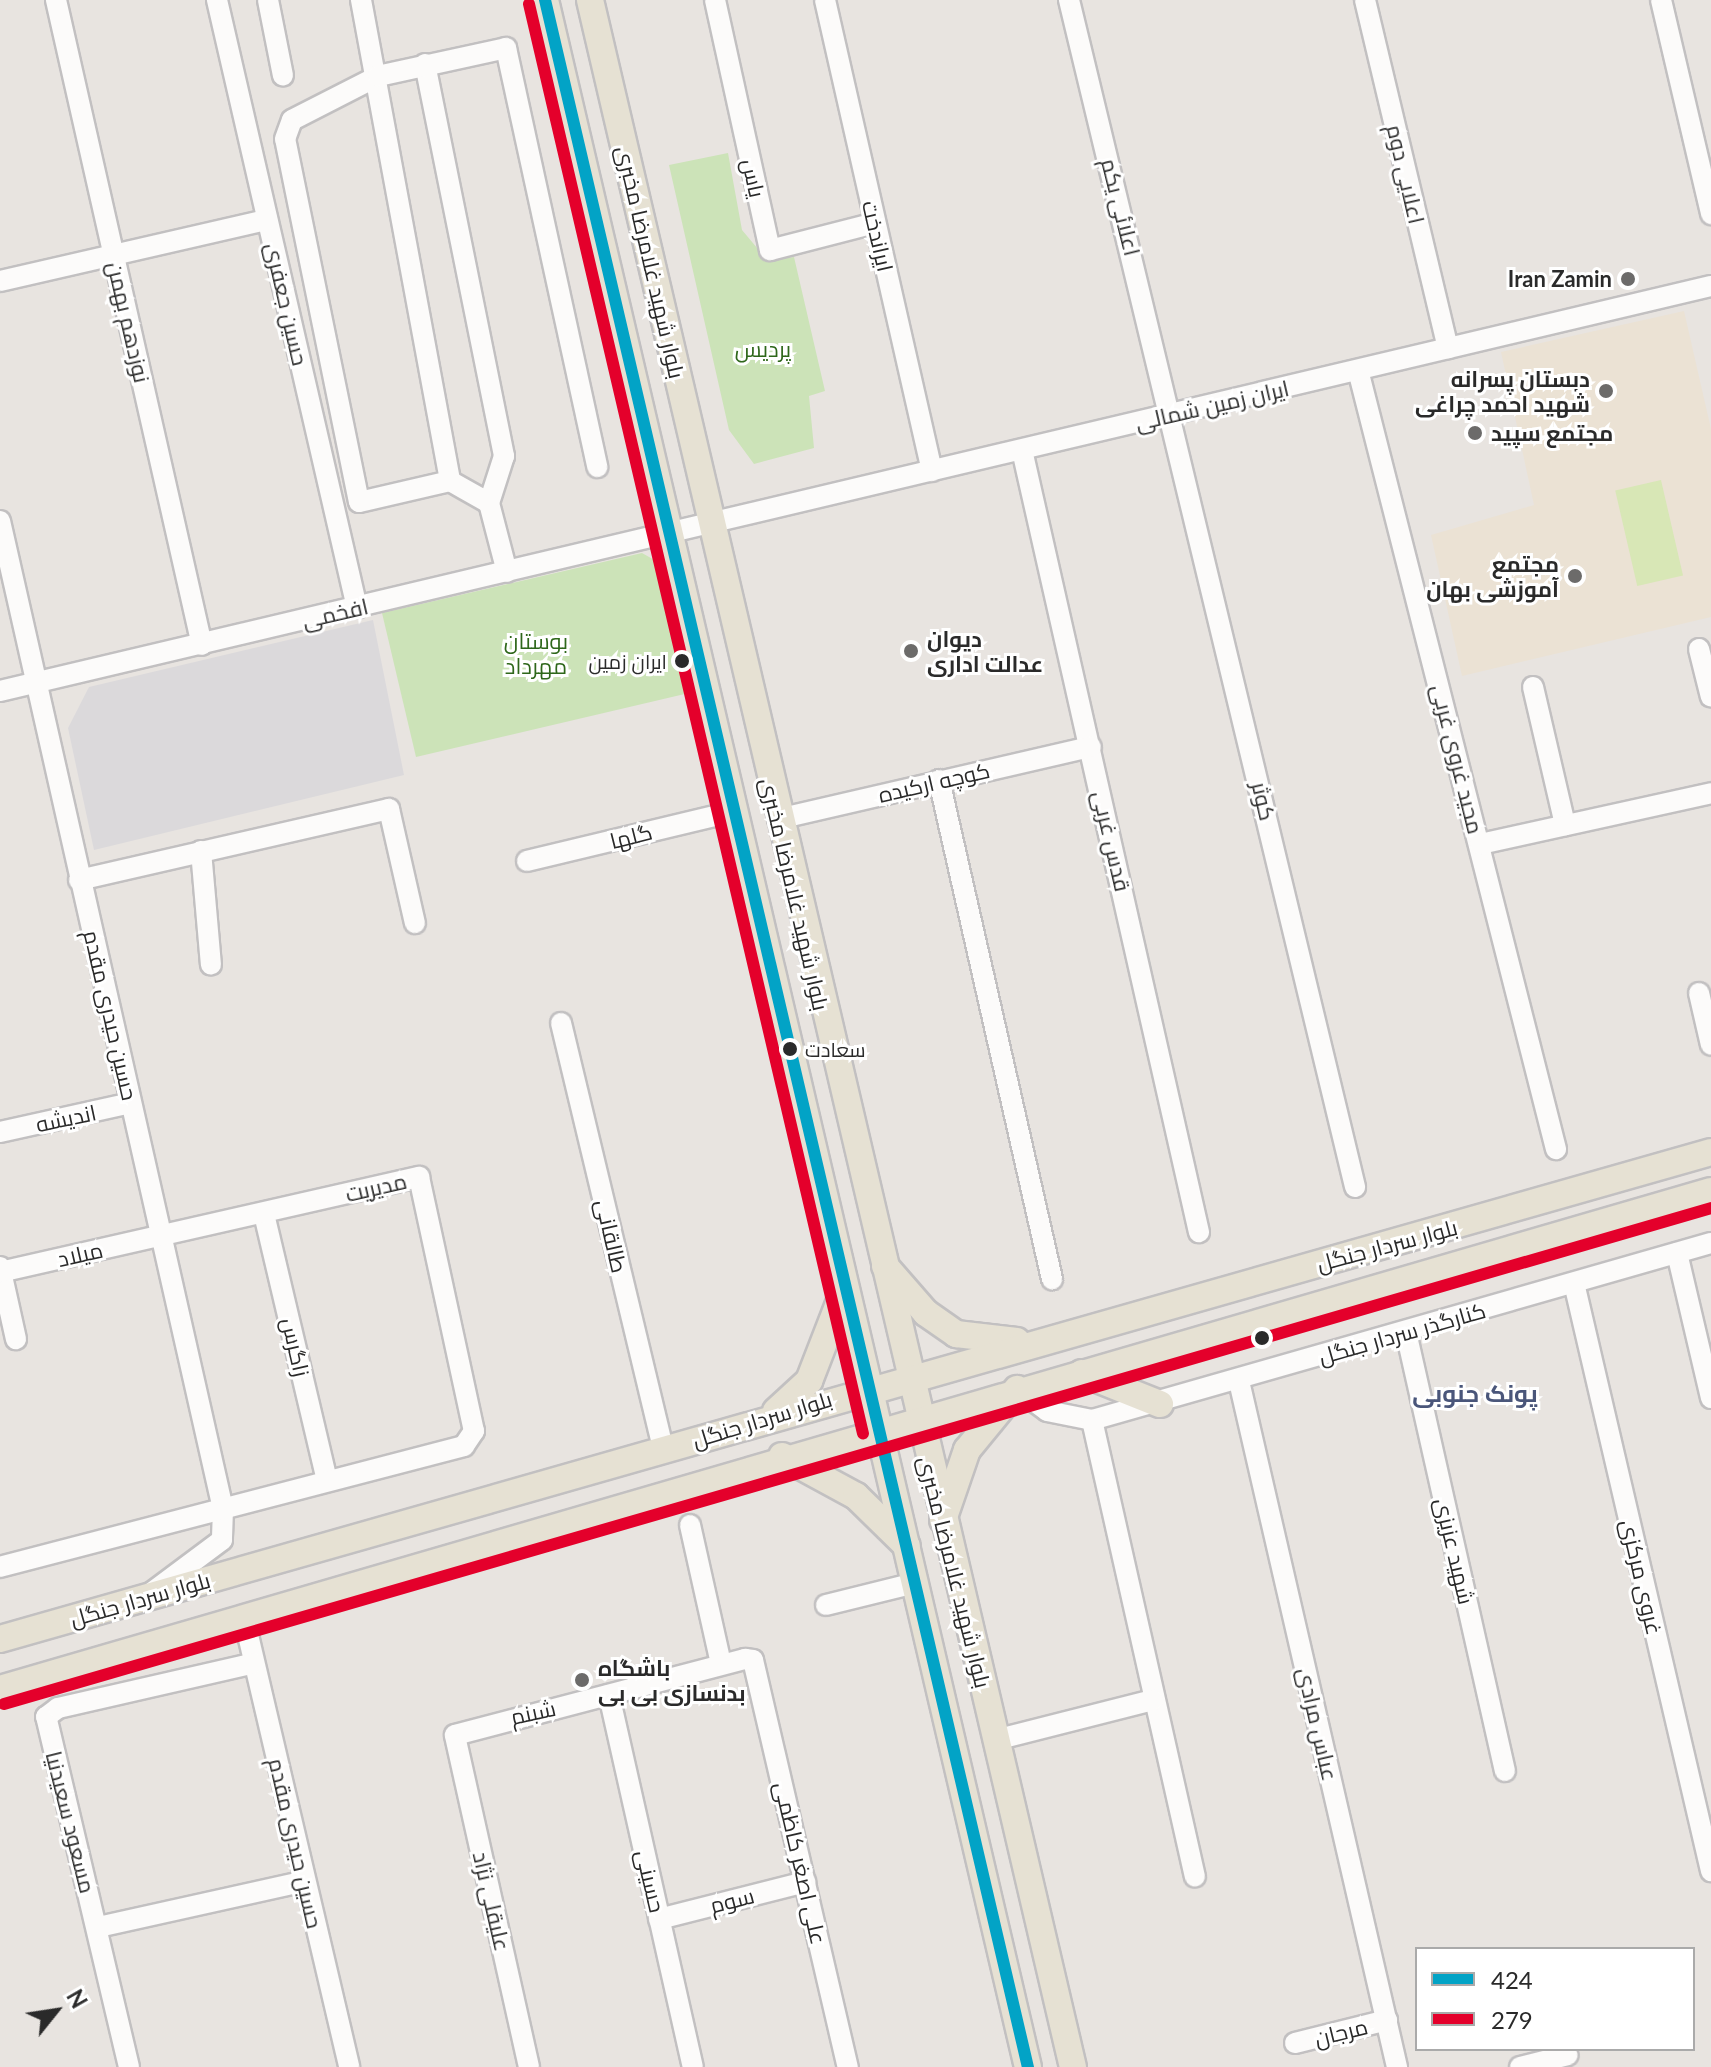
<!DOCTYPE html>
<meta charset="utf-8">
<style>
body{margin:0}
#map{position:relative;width:1711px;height:2067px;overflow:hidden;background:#e8e4e0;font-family:Lato,Cairo,sans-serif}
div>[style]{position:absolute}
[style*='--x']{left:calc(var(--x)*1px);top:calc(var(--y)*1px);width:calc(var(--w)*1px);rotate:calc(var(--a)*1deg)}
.industrial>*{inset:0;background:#dbd9db}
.education>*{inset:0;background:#ebe2d4}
.green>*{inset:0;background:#cce3b8}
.pitch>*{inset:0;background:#d8e7b6;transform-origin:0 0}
.roads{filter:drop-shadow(2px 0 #c2c0c1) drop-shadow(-2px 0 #c2c0c1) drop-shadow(0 2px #c2c0c1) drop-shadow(0 -2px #c2c0c1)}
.minor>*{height:20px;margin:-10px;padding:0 10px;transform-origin:10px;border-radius:10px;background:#fcfbfa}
.major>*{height:26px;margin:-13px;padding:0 13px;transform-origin:13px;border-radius:13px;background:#e6e1d3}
.bus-1>*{height:12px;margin:-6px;padding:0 6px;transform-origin:6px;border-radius:6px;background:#02a3c6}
.bus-2>*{height:12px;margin:-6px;padding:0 6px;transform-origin:6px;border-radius:6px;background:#e4002b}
.dots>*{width:22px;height:22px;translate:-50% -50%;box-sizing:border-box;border:4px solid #fff;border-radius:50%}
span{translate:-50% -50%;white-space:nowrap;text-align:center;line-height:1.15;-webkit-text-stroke:6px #fff;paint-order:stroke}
.bus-label{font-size:20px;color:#2a2a2a}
.right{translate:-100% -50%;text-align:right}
.left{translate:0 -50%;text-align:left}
.street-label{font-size:22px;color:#2a2a2a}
.poi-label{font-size:22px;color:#2a2a2a;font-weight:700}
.park-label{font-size:22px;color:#2e671a}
.neighbourhood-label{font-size:24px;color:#4a567a;font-weight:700}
.legend{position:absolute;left:1415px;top:1947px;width:280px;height:104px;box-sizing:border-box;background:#fff;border:2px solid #aaa;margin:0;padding:10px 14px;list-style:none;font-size:24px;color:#2a2a2a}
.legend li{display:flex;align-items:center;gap:16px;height:40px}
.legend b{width:40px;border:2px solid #aaa}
.north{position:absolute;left:16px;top:1971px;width:80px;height:80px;-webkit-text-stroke:6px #fff;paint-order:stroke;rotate:60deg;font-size:22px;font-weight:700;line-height:32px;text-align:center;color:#2a2a2a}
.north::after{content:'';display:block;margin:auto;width:28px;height:36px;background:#2a2a2a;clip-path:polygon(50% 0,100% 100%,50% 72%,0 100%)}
</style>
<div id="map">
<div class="industrial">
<i style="clip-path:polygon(373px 620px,404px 775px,94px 850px,68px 728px,89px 687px)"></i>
</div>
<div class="education">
<i style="clip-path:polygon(1684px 311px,1711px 429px,1711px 617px,1462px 676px,1431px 535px,1534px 505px,1501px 352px)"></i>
</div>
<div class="green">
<i style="clip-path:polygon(728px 153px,742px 230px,768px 261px,794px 257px,825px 391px,809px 396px,814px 448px,754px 464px,729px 430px,669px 165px)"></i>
<i style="clip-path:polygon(642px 553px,658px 562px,689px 693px,416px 757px,382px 613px)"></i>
</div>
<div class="pitch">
<i style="left:1661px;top:480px;width:98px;height:47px;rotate:77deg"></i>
</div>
<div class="roads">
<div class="minor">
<i style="--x:56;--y:0;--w:661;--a:77.25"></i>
<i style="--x:217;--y:0;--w:624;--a:77.03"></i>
<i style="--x:268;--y:0;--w:77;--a:78.8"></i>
<i style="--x:361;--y:0;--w:489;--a:79.5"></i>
<i style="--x:715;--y:0;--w:256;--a:77.6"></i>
<i style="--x:770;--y:250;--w:108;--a:-14.4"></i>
<i style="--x:825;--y:0;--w:483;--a:77.2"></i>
<i style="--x:1069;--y:0;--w:1221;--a:76.45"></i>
<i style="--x:1365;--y:0;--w:358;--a:76.6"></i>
<i style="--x:1661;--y:0;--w:220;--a:76.8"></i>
<i style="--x:425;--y:64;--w:400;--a:78.6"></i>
<i style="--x:504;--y:456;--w:49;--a:107.7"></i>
<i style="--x:489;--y:503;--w:71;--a:75.4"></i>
<i style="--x:0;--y:281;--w:274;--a:-12.9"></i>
<i style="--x:1358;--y:370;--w:804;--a:75.74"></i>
<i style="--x:1022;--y:450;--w:802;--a:77.25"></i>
<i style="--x:489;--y:503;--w:45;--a:-150.6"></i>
<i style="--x:450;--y:481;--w:93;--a:167"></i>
<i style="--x:359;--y:502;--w:370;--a:-101.5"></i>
<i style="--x:285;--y:139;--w:20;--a:-70"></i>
<i style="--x:292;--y:120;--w:97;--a:-27.1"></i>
<i style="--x:378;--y:76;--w:131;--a:-12.3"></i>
<i style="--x:506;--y:48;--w:429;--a:77.7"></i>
<i style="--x:0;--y:521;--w:1013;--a:77.28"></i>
<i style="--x:223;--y:1509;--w:31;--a:92"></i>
<i style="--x:222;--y:1540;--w:89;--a:143.3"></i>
<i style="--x:1699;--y:649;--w:49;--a:76"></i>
<i style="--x:1533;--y:687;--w:142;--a:76.9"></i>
<i style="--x:0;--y:691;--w:1758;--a:-13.32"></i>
<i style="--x:939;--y:780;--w:512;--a:77.24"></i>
<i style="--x:778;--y:819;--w:321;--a:-13"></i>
<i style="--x:1480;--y:844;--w:237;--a:-12.4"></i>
<i style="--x:201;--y:851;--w:114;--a:85"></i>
<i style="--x:527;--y:861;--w:214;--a:-13.5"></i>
<i style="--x:79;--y:880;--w:318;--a:-12.9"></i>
<i style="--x:389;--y:809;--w:117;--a:77.2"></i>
<i style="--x:1699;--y:993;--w:53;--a:77"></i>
<i style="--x:561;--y:1023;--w:438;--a:76.5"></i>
<i style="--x:0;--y:1132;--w:134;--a:-12.5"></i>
<i style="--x:264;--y:1214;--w:274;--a:76.7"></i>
<i style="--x:1677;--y:1253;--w:149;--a:76.8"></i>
<i style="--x:0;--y:1267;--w:74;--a:77.5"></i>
<i style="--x:0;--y:1272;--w:430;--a:-12.8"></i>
<i style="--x:419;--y:1177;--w:260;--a:77.8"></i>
<i style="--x:474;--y:1431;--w:18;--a:124"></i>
<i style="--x:464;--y:1446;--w:480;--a:165.4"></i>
<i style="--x:1574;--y:1283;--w:604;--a:76.88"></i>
<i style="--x:1406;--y:1332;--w:450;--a:77.3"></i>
<i style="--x:1239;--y:1381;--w:704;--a:77.03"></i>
<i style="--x:1017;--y:1389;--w:37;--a:36"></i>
<i style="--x:1047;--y:1411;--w:46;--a:11.3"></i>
<i style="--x:1092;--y:1420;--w:644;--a:-15.96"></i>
<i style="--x:1092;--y:1420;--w:468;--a:77.3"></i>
<i style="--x:690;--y:1525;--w:142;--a:77.4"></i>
<i style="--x:826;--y:1605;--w:92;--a:-13.9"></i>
<i style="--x:244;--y:1618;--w:461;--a:76.8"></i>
<i style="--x:609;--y:1695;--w:381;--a:77.3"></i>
<i style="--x:995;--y:1740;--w:163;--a:-14.2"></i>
<i style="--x:659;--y:1919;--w:151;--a:-14.2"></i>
<i style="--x:98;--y:1927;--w:212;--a:-12.5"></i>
<i style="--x:1295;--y:2043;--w:95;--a:-14"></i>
<i style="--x:129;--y:2067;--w:360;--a:-103.3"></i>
<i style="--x:46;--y:1717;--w:15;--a:-37"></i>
<i style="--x:58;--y:1708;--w:201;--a:-12.9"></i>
<i style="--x:529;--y:2067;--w:340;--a:-102.6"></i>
<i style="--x:455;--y:1735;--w:300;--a:-14.7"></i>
<i style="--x:745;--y:1659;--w:8;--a:7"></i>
<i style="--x:753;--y:1660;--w:418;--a:76.9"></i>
<i style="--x:1520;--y:2067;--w:49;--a:-14"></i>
</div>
<div class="major">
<i style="--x:545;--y:0;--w:2123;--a:76.85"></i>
<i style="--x:590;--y:0;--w:2123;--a:76.85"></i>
<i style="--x:885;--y:1266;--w:62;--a:48.9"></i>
<i style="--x:926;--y:1313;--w:37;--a:35"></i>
<i style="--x:956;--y:1334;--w:61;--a:6.5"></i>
<i style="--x:1082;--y:1373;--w:84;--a:21.7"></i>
<i style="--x:776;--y:1411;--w:45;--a:-42.3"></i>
<i style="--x:809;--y:1381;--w:100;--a:-68.8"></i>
<i style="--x:782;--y:1456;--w:84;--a:28.4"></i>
<i style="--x:856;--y:1496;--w:71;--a:44.4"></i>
<i style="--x:943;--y:1520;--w:74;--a:-71.1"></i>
<i style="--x:967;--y:1450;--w:79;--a:-50.7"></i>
<i style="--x:0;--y:1639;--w:1779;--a:-15.89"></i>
<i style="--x:0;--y:1689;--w:1782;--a:-16.23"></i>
</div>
</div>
<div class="bus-1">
<i style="--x:545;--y:0;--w:2123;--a:76.85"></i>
</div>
<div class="bus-2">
<i style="--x:529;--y:4;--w:1468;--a:76.85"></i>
<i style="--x:4;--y:1704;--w:1778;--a:-16.2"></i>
</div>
<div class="dots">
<i style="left:1628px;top:279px;background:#6c6b6a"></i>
<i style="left:1606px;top:391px;background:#6c6b6a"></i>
<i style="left:1475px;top:433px;background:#6c6b6a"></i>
<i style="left:1575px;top:576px;background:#6c6b6a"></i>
<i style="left:911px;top:651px;background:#6c6b6a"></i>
<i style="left:682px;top:661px;background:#2a2a2a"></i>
<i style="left:790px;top:1049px;background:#2a2a2a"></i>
<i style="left:1262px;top:1338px;background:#2a2a2a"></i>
<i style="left:582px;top:1680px;background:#6c6b6a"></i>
</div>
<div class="bus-label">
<span class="right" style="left:667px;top:661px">ایران زمین</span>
<span class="left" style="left:805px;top:1049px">سعادت</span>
</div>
<div class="street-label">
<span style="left:1406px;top:174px;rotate:77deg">اعلایی دوم</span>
<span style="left:754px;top:178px;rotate:78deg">یاس</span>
<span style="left:1121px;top:207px;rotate:76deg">اعلائی یکم</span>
<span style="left:878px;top:236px;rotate:77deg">ایراندخت</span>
<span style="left:651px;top:262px;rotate:77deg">بلوار شهید غلامرضا مخبری</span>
<span style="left:287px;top:304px;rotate:77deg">حسین جعفری</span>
<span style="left:129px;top:322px;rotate:77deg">نوزدهم بهمن</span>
<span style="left:1212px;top:405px;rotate:-13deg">ایران زمین شمالی</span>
<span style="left:335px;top:613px;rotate:-13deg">افخمی</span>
<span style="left:1458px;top:759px;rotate:76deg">مجید غروی غربی</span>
<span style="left:934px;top:782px;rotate:-13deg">کوچه ارکیده</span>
<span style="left:1264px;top:801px;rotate:77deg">کوثر</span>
<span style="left:631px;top:836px;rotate:-14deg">گلها</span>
<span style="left:1112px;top:841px;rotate:77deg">قدس غربی</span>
<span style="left:795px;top:894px;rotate:77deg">بلوار شهید غلامرضا مخبری</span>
<span style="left:111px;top:1015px;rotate:77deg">حسین حیدری مقدم</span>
<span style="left:66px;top:1118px;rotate:-12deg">اندیشه</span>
<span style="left:376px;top:1187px;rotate:-13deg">مدیریت</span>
<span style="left:612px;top:1236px;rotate:77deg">طالقانی</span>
<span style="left:1387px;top:1245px;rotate:-15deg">بلوار سردار جنگل</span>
<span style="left:80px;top:1254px;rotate:-13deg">میلاد</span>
<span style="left:1402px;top:1333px;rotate:-16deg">کنارگذر سردار جنگل</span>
<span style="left:296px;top:1347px;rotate:77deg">زاگرس</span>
<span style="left:762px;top:1419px;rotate:-17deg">بلوار سردار جنگل</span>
<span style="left:1455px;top:1551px;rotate:77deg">شهید عزیزی</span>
<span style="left:955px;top:1572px;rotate:76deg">بلوار شهید غلامرضا مخبری</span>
<span style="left:1642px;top:1577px;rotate:77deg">غروی مرکزی</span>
<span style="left:140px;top:1599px;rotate:-16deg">بلوار سردار جنگل</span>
<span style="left:533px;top:1712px;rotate:-12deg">شبنم</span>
<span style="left:1318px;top:1724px;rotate:77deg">عباس مرادی</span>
<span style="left:71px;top:1822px;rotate:76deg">مسعود سعیدنیا</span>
<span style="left:296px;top:1843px;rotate:77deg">حسین حیدری مقدم</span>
<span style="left:801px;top:1863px;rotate:77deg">علی اصغر کاظمی</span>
<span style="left:651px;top:1881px;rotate:77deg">حسینی</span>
<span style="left:732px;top:1900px;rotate:-14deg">سوم</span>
<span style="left:492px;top:1901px;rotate:77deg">علیقلی نژاد</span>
<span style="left:1341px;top:2032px;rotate:-14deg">مرجان</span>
</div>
<div class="poi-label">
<span class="right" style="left:1612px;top:279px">Iran Zamin</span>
<span class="right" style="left:1590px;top:391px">دبستان پسرانه<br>شهید احمد چراغی</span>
<span class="left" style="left:1491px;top:433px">مجتمع سپید</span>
<span class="right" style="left:1559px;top:576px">مجتمع<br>آموزشی بهان</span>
<span class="left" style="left:927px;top:651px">دیوان<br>عدالت اداری</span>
<span class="left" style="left:598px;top:1680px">باشگاه<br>بدنسازی بی بی</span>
</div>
<div class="park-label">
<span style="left:763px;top:349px">پردیس</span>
<span style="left:536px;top:653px">بوستان<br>مهرداد</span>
</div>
<div class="neighbourhood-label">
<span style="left:1475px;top:1393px">پونک جنوبی</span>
</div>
<ul class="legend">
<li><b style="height:10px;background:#02a3c6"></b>424</li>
<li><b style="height:10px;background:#e4002b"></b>279</li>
</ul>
<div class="north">N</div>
</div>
